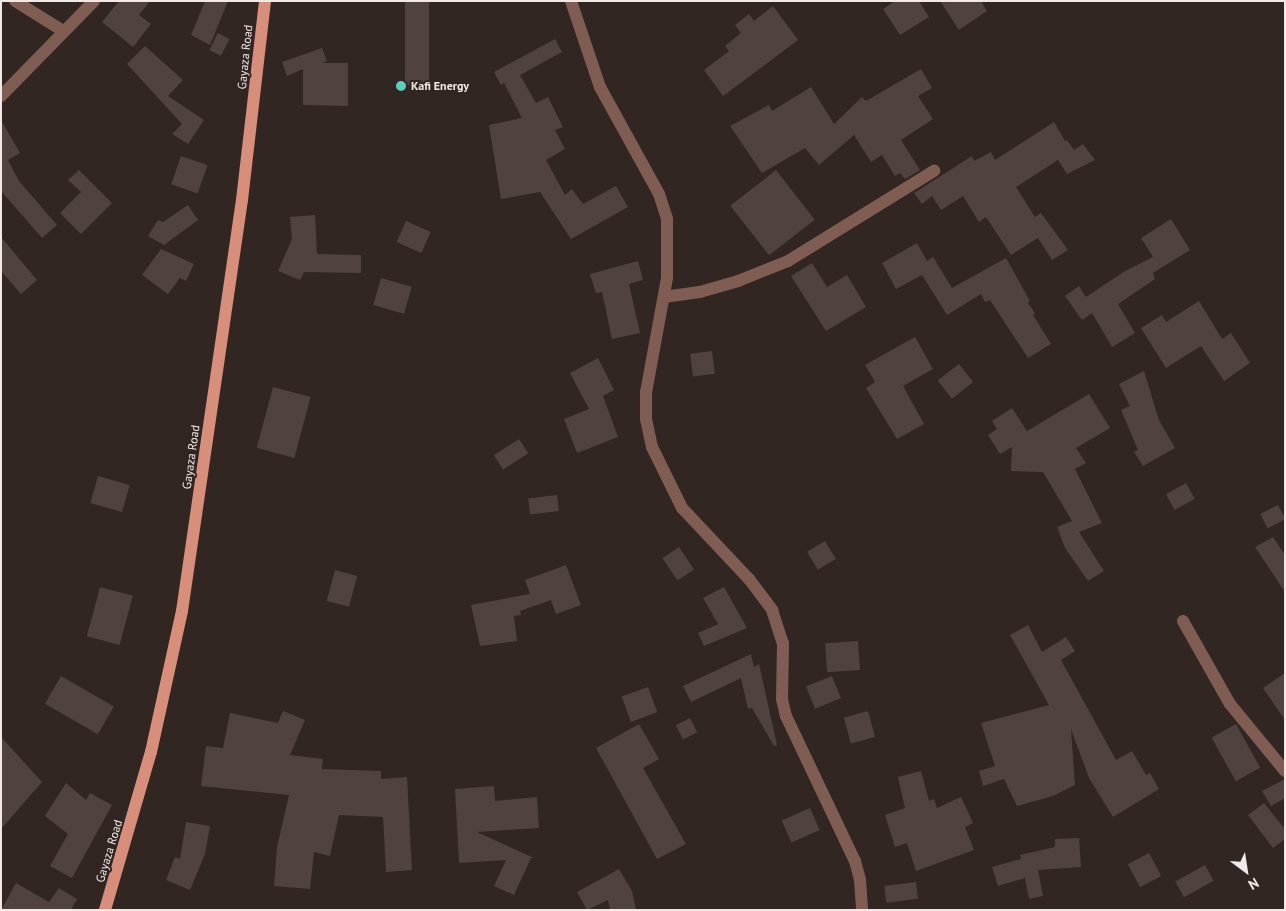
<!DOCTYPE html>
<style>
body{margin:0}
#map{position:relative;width:1286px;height:911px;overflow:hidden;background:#322623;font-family:"PT Sans",sans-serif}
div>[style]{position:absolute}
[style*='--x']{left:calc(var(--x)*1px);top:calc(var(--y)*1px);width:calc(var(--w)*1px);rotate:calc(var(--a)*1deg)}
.building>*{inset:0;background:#4f423f;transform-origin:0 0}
.minor>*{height:12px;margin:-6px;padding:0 6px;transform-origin:6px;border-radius:6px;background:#805d53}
.major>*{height:12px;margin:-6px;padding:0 6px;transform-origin:6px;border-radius:6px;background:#d78e7a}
.dots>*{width:14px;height:14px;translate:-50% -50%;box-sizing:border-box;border:2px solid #322623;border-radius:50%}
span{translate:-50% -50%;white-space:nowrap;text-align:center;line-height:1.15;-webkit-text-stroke:4px #322623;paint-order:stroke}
.street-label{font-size:12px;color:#f1e9e7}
.poi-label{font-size:12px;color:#f1e9e7;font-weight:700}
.left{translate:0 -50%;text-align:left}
.frame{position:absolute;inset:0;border:2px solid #f1e9e7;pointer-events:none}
.north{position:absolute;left:1221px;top:846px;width:50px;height:50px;-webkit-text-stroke:4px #322623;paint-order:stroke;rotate:149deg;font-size:14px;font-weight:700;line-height:20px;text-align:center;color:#f1e9e7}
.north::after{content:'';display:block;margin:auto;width:18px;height:22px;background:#f1e9e7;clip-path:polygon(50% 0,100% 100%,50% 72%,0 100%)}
</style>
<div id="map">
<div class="building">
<i style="clip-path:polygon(119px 1px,150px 1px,139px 15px,151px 24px,133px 47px,102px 22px)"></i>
<i style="clip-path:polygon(205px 1px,228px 1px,210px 45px,191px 35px)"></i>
<i style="left:405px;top:1px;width:24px;height:84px"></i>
<i style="clip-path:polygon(895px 1px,919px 1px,929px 17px,900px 35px,883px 9px)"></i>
<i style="clip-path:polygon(940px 1px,981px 1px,987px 11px,959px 30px)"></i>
<i style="clip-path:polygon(773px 6px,798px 40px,723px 96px,704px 70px,729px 51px,725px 46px,741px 33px,735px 25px,749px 14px,754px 21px)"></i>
<i style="left:218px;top:33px;width:13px;height:19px;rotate:27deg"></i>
<i style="clip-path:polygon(555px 39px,562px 52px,520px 75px,536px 103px,548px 97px,563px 127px,555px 130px,565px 149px,546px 160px,565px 195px,572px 189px,583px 204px,616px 186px,628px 207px,571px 239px,540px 192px,501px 199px,489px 125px,522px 118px,504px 83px,501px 85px,494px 72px)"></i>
<i style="clip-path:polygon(145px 46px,183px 80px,168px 96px,204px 120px,188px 144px,172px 134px,182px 124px,127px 64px)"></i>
<i style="clip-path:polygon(322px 48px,327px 61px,322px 63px,348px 63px,348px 106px,303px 105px,303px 69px,287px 76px,282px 62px)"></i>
<i style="clip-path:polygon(921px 69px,932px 88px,918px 96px,933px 119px,901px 140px,920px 170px,905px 179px,900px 173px,895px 176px,882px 155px,871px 162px,854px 135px,819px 165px,805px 148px,762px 173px,730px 126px,769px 105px,772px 111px,811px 87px,834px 124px,862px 97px,866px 101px)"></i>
<i style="clip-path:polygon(1px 120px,20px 153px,8px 160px,19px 181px,57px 225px,42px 238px,1px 191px)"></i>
<i style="clip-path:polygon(1054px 122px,1065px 141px,1067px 140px,1074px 150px,1083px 144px,1095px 160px,1067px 174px,1058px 160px,1016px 187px,1035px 217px,1041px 213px,1068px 250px,1052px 260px,1038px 238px,1011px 255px,986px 217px,979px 222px,963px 196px,941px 210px,932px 196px,922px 204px,914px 193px,972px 156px,974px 161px,991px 152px,995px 160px)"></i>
<i style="left:181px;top:156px;width:28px;height:30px;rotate:19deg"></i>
<i style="clip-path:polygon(79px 170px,112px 203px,81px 234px,60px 213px,81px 192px,68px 180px)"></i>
<i style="left:776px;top:170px;width:63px;height:58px;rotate:52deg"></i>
<i style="clip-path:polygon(188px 205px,198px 220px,164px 245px,148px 236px,158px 220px,163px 222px)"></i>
<i style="clip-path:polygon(315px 215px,317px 254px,361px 255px,361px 273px,304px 272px,300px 280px,278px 271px,292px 239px,290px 217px)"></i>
<i style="clip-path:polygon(1171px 219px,1190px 250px,1153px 273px,1155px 279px,1118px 304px,1135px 333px,1112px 347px,1092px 313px,1082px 320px,1065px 296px,1079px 286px,1086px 297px,1125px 271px,1153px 257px,1141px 238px)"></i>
<i style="left:406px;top:221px;width:27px;height:23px;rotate:24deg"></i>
<i style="clip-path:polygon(1px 237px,37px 280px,21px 294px,1px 271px)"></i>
<i style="clip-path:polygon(917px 243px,927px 261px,933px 257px,952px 288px,1006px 258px,1030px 301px,1028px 303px,1035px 313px,1033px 315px,1051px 344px,1028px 358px,990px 300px,985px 302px,981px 294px,947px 315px,922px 275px,896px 289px,882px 263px)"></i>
<i style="clip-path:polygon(161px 249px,194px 264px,186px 281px,180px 278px,168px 294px,142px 275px)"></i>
<i style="clip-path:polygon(638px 261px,643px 280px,629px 284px,640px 333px,612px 339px,602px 292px,596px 293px,590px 274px)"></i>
<i style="clip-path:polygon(812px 263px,827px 287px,847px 275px,866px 307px,826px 331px,791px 276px)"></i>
<i style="left:381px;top:278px;width:32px;height:28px;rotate:16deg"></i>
<i style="clip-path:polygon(1199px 301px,1222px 339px,1231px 333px,1250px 363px,1224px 381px,1201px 346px,1166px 368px,1141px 328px,1162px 315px,1166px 322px)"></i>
<i style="clip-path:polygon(915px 337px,933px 369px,903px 386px,924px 424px,897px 439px,866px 388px,875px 382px,865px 365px)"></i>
<i style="left:712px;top:351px;width:23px;height:22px;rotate:83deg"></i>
<i style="clip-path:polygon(598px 358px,614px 390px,603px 396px,618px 437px,577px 453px,564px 419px,589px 409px,570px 373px)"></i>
<i style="left:959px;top:364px;width:23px;height:27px;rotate:52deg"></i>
<i style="clip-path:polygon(1144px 371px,1159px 420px,1175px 448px,1143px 466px,1134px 452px,1138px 450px,1121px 410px,1130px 406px,1119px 384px)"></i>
<i style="left:273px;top:387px;width:39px;height:63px;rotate:15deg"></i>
<i style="clip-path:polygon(1089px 394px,1110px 428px,1076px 448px,1086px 463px,1075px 469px,1102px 523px,1079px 532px,1104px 571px,1088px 581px,1065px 548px,1057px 527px,1072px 521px,1043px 472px,1011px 471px,1012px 447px,1000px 454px,988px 435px,997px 429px,992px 421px,1012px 408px,1027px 431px)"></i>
<i style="left:519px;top:439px;width:17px;height:30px;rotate:57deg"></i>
<i style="left:98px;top:476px;width:33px;height:28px;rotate:16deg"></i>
<i style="left:1186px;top:483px;width:18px;height:23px;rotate:61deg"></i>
<i style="left:557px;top:495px;width:16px;height:29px;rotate:83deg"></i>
<i style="left:1278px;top:505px;width:16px;height:20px;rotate:63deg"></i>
<i style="clip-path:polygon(1273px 537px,1285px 555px,1285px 592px,1255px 547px)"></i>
<i style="left:825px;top:541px;width:21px;height:21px;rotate:59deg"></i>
<i style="left:679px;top:547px;width:27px;height:20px;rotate:56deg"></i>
<i style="clip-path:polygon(566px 565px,581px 605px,556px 614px,551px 600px,520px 611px,521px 615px,514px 616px,517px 641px,480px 646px,471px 605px,530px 594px,525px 580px)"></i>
<i style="left:335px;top:570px;width:23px;height:32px;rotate:15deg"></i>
<i style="left:100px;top:587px;width:34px;height:51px;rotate:15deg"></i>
<i style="clip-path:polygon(724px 587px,747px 628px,704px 646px,698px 633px,718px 624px,703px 598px)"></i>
<i style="clip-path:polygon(1028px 625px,1042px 652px,1066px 637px,1075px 651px,1061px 660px,1116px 760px,1132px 751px,1146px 775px,1150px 773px,1159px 789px,1113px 817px,1089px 778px,1071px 729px,1075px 785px,1053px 796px,1017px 806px,1004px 779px,983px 786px,979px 771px,995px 766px,981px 723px,1049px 705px,1010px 635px)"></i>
<i style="left:858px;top:641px;width:29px;height:33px;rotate:86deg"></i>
<i style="clip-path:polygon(751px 654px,754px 667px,759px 664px,777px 745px,774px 746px,752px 708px,748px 709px,741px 678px,691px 702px,683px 686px)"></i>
<i style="clip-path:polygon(1285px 673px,1285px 720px,1263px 688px)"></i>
<i style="left:61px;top:676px;width:61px;height:32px;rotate:30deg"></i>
<i style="left:832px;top:676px;width:24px;height:28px;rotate:68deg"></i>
<i style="left:648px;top:687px;width:27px;height:28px;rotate:70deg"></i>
<i style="clip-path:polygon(283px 711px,305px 720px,290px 755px,323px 759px,322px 769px,381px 771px,381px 779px,407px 777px,412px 870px,386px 872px,383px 817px,339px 815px,330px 856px,314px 852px,310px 889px,274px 886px,277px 847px,289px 795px,201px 786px,206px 746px,223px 748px,230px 713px,278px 723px)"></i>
<i style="left:868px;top:711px;width:27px;height:25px;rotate:75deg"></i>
<i style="left:690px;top:718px;width:16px;height:16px;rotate:63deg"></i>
<i style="clip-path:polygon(639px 724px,659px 759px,643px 768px,686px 844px,657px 859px,596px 748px)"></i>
<i style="left:1236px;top:724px;width:50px;height:28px;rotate:61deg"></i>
<i style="clip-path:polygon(1px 737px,42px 782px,1px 829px)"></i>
<i style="clip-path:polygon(921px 771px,929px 801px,934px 799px,937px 808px,961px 797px,973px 823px,965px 827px,974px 850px,916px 871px,907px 843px,895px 847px,885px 815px,905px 808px,898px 777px)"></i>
<i style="clip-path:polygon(1285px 779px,1285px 798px,1271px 806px,1262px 791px)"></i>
<i style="clip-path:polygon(66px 783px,86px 800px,90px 793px,112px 805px,72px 878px,50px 866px,68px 834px,45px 816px)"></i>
<i style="clip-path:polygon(494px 786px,495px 801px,537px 797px,539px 828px,477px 832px,534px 858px,531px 858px,514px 895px,494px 886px,506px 860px,459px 863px,455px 789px)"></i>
<i style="clip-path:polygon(1264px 803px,1285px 829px,1285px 839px,1273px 848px,1248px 815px)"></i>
<i style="left:810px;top:808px;width:24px;height:31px;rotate:66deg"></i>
<i style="clip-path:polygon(186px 822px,210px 826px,205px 854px,190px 890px,166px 880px,175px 857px,180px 859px)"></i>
<i style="clip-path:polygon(1079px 838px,1081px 867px,1038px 870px,1043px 896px,1029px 899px,1025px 878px,998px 886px,992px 867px,1021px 859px,1020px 855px,1055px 847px,1055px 839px)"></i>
<i style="left:1149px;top:853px;width:26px;height:24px;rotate:62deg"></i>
<i style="left:1205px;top:865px;width:18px;height:34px;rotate:61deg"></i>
<i style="clip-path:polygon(619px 869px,632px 891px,636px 910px,610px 910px,608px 900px,587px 910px,577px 892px)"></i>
<i style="left:916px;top:882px;width:17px;height:32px;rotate:83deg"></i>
<i style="clip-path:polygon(16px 883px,49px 902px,59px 888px,77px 899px,71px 910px,1px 910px)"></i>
</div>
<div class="minor">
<i style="--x:15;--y:1;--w:57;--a:32"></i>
<i style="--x:571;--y:1;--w:91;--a:71.4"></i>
<i style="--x:600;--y:87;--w:122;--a:61.1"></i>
<i style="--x:659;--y:194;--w:26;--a:72"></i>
<i style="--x:667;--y:219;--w:59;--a:90"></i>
<i style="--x:667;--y:278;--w:116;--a:100.4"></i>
<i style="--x:646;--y:392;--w:27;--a:90"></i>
<i style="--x:646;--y:419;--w:29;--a:78"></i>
<i style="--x:652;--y:447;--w:68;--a:63.8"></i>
<i style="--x:682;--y:508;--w:98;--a:46.7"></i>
<i style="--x:749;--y:579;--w:39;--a:53"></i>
<i style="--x:772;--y:610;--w:35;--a:72"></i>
<i style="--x:783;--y:643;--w:56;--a:91"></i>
<i style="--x:782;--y:699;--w:17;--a:77"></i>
<i style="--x:786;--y:716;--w:161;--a:64.6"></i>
<i style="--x:855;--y:861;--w:20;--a:75"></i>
<i style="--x:860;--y:880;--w:30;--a:86"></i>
<i style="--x:1;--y:96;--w:133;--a:-45.6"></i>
<i style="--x:664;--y:297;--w:36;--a:-8"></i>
<i style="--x:700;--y:292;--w:40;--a:-16"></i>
<i style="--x:738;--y:281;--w:54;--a:-21.8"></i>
<i style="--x:788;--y:261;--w:172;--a:-31.7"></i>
<i style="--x:1183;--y:621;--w:95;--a:60.5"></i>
<i style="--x:1230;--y:704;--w:87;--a:50.6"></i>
</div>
<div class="major">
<i style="--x:105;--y:910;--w:165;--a:-73.8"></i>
<i style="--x:151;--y:752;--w:144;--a:-77.6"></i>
<i style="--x:182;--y:611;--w:415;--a:-81.7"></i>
<i style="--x:242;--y:200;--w:200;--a:-83.4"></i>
</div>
<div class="dots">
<i style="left:401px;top:86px;background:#5bcebc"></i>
</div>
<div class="street-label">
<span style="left:245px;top:57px;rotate:-84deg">Gayaza Road</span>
<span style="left:191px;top:457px;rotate:-82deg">Gayaza Road</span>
<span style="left:109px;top:851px;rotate:-73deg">Gayaza Road</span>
</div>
<div class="poi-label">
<span class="left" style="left:411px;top:86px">Kafi Energy</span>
</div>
<div class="frame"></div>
<div class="north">N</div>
</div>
